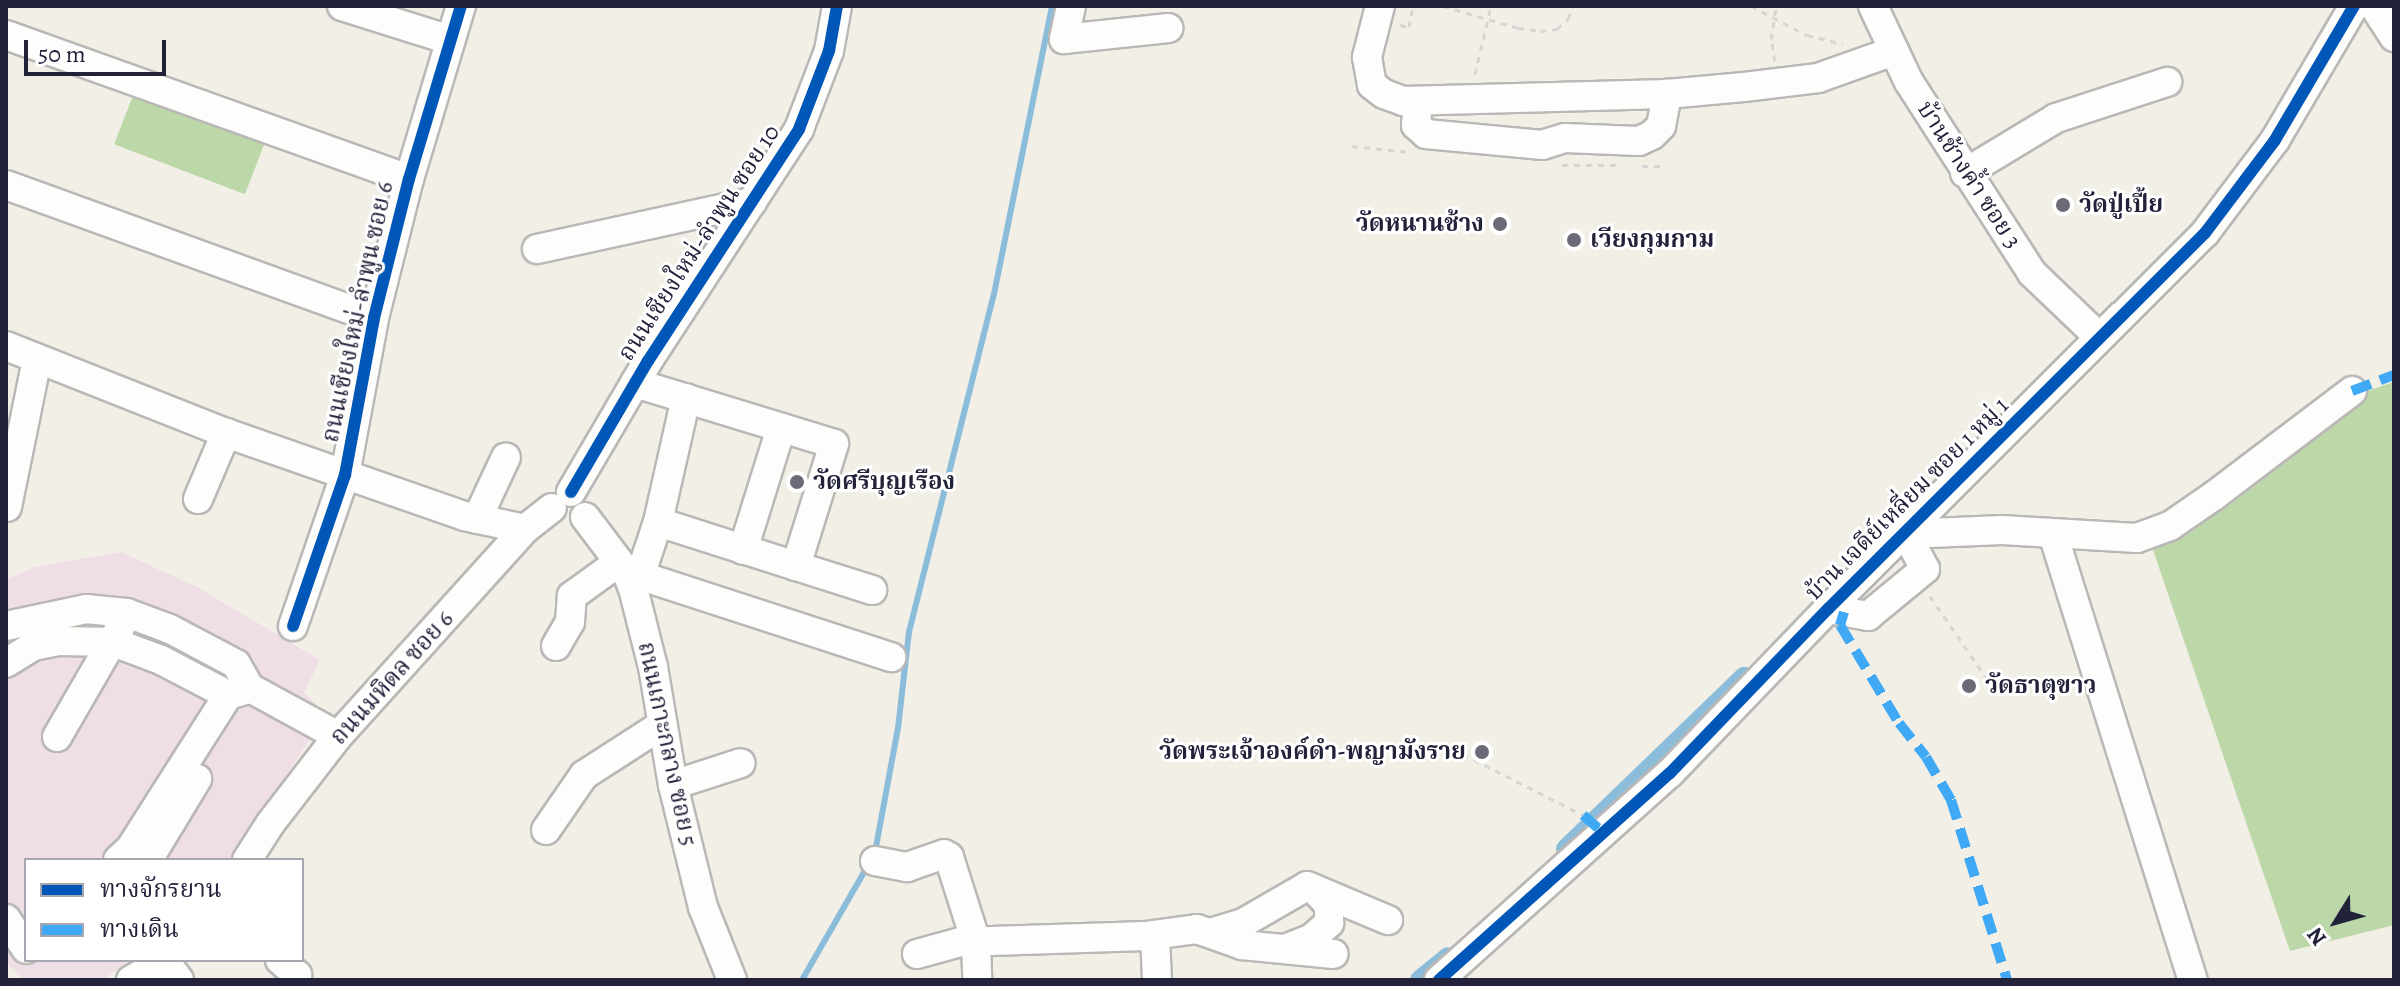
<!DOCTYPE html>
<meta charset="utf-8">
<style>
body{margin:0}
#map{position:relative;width:2400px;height:986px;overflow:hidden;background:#f2efe7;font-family:Alegreya,"Noto Serif Thai",serif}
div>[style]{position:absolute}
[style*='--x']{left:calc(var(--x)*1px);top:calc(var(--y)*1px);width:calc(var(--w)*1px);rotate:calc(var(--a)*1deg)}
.built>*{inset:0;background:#f0dee6}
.green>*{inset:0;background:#bcd7a8;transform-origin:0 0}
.stream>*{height:6px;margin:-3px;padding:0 3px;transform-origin:3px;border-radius:3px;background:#8bbddb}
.canal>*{height:20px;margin:-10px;padding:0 10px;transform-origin:10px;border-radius:10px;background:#8bbddb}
.path>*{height:3px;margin-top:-1.5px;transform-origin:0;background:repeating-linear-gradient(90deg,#d6d6d4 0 6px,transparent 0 12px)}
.roads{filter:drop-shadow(2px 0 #bab8b6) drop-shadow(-2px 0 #bab8b6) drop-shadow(0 2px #bab8b6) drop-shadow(0 -2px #bab8b6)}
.minor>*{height:28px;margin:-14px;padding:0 14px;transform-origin:14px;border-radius:14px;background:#fdfdfb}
.quiet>*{height:10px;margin-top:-5px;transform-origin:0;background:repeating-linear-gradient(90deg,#3fa9f5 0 20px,transparent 0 30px)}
.cycleway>*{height:12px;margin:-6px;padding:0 6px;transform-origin:6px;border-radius:6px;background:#0057b8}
.dots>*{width:22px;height:22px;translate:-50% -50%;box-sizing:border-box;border:4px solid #fff;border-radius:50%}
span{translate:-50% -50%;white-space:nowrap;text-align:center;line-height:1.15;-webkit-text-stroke:6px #fff;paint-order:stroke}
.street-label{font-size:24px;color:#22223b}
.poi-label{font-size:24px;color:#22223b;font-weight:700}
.left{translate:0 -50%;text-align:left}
.right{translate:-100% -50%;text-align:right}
.frame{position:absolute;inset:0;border:8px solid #22223b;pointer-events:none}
.legend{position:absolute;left:24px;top:858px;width:280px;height:104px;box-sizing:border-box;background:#fff;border:2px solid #a7a7b1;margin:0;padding:10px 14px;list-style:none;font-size:24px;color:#22223b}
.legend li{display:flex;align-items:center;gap:16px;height:40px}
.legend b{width:40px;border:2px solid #a7a7b1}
.north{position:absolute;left:2296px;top:882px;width:80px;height:80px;-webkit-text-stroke:6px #fff;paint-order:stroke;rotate:233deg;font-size:22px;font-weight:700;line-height:32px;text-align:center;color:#22223b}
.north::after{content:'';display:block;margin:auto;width:28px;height:36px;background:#22223b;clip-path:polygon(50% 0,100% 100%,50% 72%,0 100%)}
.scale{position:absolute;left:24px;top:40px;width:142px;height:36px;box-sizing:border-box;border:4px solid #22223b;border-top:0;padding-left:10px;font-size:24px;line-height:28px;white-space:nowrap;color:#22223b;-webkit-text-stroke:6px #fff;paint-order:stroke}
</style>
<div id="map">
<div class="built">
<i style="clip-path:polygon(121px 552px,197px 587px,320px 660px,304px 692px,326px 715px,230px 860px,26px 860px,26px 960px,130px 960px,103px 980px,25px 980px,6px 963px,6px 580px,34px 567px)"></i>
</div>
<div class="green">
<i style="left:135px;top:90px;width:140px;height:58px;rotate:21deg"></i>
<i style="clip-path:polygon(2394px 382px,2394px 925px,2290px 951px,2153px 550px,2361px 393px)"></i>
</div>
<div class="stream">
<i style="--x:875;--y:852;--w:126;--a:-79.5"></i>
<i style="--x:898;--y:728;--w:97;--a:-83.5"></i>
<i style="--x:909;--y:632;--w:349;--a:-75.9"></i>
<i style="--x:994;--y:294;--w:294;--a:-78.6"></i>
<i style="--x:802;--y:980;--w:133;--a:-60.1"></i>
</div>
<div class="canal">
<i style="--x:1566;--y:849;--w:248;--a:-44"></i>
<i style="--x:1420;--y:980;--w:36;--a:-39"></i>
</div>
<div class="path">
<i style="--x:1443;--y:6;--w:78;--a:16.3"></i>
<i style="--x:1518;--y:28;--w:22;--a:8"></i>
<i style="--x:1540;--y:31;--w:17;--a:-7"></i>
<i style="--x:1557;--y:29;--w:15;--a:-42"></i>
<i style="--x:1568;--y:19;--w:14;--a:-69"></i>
<i style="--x:1751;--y:6;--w:63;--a:27.4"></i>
<i style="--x:1807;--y:35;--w:37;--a:14"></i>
<i style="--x:1400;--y:25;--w:9;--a:13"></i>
<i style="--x:1409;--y:27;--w:21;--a:-79"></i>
<i style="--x:1775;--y:61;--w:22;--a:-100"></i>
<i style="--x:1771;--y:39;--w:33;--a:-81"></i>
<i style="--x:1475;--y:74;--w:70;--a:-76.8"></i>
<i style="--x:1352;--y:146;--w:59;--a:5.8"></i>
<i style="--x:1562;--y:165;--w:56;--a:0"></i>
<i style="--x:1642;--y:166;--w:24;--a:0"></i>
<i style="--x:1930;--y:596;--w:116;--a:55.5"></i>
<i style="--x:1463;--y:754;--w:135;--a:26.9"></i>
</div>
<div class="roads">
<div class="minor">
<i style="--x:342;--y:6;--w:113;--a:17.5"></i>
<i style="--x:1071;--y:6;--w:34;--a:102"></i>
<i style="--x:1064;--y:39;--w:105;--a:-6"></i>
<i style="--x:1380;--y:6;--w:53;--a:104.3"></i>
<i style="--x:1367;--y:57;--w:28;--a:80"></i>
<i style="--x:1372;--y:85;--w:15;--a:37"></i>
<i style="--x:1384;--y:94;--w:20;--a:20"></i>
<i style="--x:1403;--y:101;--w:264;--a:-1.5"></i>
<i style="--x:1667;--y:94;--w:77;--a:-5.2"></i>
<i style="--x:1744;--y:87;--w:75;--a:-6.9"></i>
<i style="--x:1818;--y:78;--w:81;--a:-19.6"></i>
<i style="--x:1873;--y:6;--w:84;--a:64.7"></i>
<i style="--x:1909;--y:82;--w:227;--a:57.2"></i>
<i style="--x:2032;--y:273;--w:93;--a:43.7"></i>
<i style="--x:2374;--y:6;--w:37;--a:57"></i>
<i style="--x:6;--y:35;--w:428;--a:19.7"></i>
<i style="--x:1418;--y:101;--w:24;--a:95"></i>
<i style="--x:1416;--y:125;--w:13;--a:42"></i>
<i style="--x:1426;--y:134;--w:117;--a:5.4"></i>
<i style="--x:1542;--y:145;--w:24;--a:-17"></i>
<i style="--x:1565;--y:138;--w:74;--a:2.3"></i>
<i style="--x:1639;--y:141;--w:14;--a:-25"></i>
<i style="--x:1652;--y:135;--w:13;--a:-45"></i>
<i style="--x:1661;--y:126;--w:33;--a:-79"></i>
<i style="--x:1965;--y:173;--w:106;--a:-31.1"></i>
<i style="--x:2056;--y:118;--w:117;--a:-18"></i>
<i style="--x:6;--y:185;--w:391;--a:19.9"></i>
<i style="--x:537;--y:249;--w:220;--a:-12.3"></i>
<i style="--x:6;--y:346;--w:237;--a:21.6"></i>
<i style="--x:226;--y:433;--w:252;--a:19.2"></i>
<i style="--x:464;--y:516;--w:62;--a:12"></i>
<i style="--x:635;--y:383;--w:208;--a:17"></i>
<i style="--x:834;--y:444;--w:128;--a:107.3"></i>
<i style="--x:796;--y:566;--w:145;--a:-162.3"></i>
<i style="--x:571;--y:492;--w:152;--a:-59.6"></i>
<i style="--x:648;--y:361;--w:277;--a:-56.9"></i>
<i style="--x:799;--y:129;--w:84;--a:-69"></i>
<i style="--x:829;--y:51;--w:46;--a:-79.9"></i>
<i style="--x:198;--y:499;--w:72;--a:-67"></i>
<i style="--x:7;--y:507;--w:151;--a:-78.5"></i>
<i style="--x:585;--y:517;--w:68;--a:52.8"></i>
<i style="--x:626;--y:571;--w:18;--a:68"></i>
<i style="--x:633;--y:588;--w:81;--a:75.8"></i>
<i style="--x:653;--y:667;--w:120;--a:80.4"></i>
<i style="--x:673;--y:785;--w:126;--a:76.2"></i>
<i style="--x:703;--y:907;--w:79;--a:68.3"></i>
<i style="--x:477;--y:519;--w:68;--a:-64.9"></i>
<i style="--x:2053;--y:534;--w:467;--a:72.6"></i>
<i style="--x:743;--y:550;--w:128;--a:-72.7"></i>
<i style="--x:796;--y:566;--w:80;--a:17.5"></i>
<i style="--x:626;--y:571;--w:279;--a:18"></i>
<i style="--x:641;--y:573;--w:54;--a:-71.6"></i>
<i style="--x:658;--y:522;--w:127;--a:-77.3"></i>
<i style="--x:1828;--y:609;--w:41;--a:9.9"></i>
<i style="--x:1868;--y:616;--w:74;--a:-39.5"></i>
<i style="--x:1925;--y:569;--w:40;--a:-118"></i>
<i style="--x:1906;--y:534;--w:96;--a:-2.4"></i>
<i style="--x:2002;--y:530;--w:135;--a:3.4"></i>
<i style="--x:2137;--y:538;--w:35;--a:-20"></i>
<i style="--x:2170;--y:526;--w:55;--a:-34.6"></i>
<i style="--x:2215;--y:495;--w:172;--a:-37.2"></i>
<i style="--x:6;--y:626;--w:82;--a:-12"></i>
<i style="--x:86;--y:609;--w:41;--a:5.6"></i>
<i style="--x:127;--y:613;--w:46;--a:20.4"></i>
<i style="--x:170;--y:629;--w:75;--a:27.9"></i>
<i style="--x:236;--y:664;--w:28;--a:60"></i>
<i style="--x:250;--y:688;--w:100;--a:28.6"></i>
<i style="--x:293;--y:626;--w:160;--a:-71"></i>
<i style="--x:345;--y:475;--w:160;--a:-79.5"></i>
<i style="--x:374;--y:318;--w:143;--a:-75.9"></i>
<i style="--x:409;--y:179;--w:181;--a:-73.3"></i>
<i style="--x:556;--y:646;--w:28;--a:-60"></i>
<i style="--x:570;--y:622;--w:26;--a:-86"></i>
<i style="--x:572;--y:596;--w:58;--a:-35.9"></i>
<i style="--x:6;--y:663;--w:32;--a:-32"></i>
<i style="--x:33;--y:646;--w:25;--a:-11"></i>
<i style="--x:58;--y:641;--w:55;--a:1"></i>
<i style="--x:113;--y:642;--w:51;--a:20.6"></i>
<i style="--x:161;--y:660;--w:76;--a:27.6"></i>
<i style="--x:57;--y:737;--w:126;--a:-60"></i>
<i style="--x:673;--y:785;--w:71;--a:-17.9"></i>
<i style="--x:546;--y:830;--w:67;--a:-55.4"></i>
<i style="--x:584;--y:775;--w:90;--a:-32.8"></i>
<i style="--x:118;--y:860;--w:16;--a:-43"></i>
<i style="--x:130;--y:849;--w:183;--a:-57.5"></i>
<i style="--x:228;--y:695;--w:18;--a:-16"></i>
<i style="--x:148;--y:860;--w:95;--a:-58.8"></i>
<i style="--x:247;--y:860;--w:43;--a:-57.4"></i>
<i style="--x:270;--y:824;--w:111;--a:-52.3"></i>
<i style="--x:338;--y:736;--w:279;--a:-47.9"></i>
<i style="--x:525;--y:529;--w:34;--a:-38"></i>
<i style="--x:875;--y:861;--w:33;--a:11"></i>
<i style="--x:907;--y:867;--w:39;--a:-19"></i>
<i style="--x:944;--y:854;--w:6;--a:31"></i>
<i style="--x:949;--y:857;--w:89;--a:72.4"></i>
<i style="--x:976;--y:942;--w:38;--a:88"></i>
<i style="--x:6;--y:919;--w:36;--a:56"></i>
<i style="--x:1214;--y:932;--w:30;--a:-17"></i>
<i style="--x:1243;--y:923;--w:74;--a:-30"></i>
<i style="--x:1307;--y:886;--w:88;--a:22.8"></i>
<i style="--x:1155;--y:936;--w:44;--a:87.4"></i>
<i style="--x:1285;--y:949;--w:29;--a:-22"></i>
<i style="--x:1312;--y:938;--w:23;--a:-41"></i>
<i style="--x:1329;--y:923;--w:18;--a:-90"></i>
<i style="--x:1329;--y:905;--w:22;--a:-133"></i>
<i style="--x:917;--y:954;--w:46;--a:-15.3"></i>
<i style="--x:961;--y:942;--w:184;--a:-1.9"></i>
<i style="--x:1145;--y:936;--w:52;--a:-7.7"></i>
<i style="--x:1197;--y:929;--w:48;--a:19.6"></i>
<i style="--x:1242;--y:945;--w:92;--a:5.6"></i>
<i style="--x:164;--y:960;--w:25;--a:53"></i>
<i style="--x:280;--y:960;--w:23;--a:41"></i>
<i style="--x:131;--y:980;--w:39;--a:-30"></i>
<i style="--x:1439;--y:980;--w:310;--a:-41.9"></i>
<i style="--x:1670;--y:773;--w:228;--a:-46.1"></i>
<i style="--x:1828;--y:609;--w:532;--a:-44.92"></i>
<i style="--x:2205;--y:233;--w:116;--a:-53"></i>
<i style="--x:2275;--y:140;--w:156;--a:-59.5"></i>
</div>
</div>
<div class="quiet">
<i style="--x:2352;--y:391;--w:45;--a:-20.9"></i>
<i style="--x:1844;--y:612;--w:14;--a:107"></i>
<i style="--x:1840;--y:625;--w:114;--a:59"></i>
<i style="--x:1899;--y:723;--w:43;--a:51.5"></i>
<i style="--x:1926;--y:757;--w:50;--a:59.8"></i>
<i style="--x:1951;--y:800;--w:189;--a:72.7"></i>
<i style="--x:1583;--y:815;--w:28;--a:41"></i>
</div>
<div class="cycleway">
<i style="--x:571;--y:492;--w:152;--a:-59.6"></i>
<i style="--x:648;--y:361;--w:277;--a:-56.9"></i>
<i style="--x:799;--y:129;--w:84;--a:-69"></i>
<i style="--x:829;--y:51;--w:46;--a:-79.9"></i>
<i style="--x:293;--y:626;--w:160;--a:-71"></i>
<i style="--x:345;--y:475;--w:160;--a:-79.5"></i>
<i style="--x:374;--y:318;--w:143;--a:-75.9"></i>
<i style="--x:409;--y:179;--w:181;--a:-73.3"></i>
<i style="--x:1439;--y:980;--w:310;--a:-41.9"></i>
<i style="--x:1670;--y:773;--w:228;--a:-46.1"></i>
<i style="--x:1828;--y:609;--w:532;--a:-44.92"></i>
<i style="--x:2205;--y:233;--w:116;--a:-53"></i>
<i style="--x:2275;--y:140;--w:156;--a:-59.5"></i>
</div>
<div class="dots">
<i style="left:2063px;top:205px;background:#6b6a77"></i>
<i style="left:1500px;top:224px;background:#6b6a77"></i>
<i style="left:1574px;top:240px;background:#6b6a77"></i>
<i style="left:797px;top:482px;background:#6b6a77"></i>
<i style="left:1969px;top:686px;background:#6b6a77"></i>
<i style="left:1482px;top:752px;background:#6b6a77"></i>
</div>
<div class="street-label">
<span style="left:1969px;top:175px;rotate:57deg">บ้านช้างค้ำ ซอย 3</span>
<span style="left:699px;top:243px;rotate:-57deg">ถนนเชียงใหม่-ลำพูน ซอย 10</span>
<span style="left:358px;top:312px;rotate:-78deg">ถนนเชียงใหม่-ลำพูน ซอย 6</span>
<span style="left:1907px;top:499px;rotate:-45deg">บ้าน เจดีย์เหลี่ยม ซอย 1 หมู่ 1</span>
<span style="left:392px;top:678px;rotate:-48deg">ถนนมหิดล ซอย 6</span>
<span style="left:667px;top:744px;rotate:78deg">ถนนเกาะกลาง ซอย 5</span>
</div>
<div class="poi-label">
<span class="left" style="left:2079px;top:205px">วัดปู่เปี้ย</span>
<span class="right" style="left:1484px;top:224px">วัดหนานช้าง</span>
<span class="left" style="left:1590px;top:240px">เวียงกุมกาม</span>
<span class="left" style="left:813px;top:482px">วัดศรีบุญเรือง</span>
<span class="left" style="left:1985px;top:686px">วัดธาตุขาว</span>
<span class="right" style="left:1466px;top:752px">วัดพระเจ้าองค์ดำ-พญามังราย</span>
</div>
<div class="frame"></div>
<ul class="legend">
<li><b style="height:10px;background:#0057b8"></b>ทางจักรยาน</li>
<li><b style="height:10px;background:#3fa9f5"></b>ทางเดิน</li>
</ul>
<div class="north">N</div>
<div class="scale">50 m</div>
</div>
